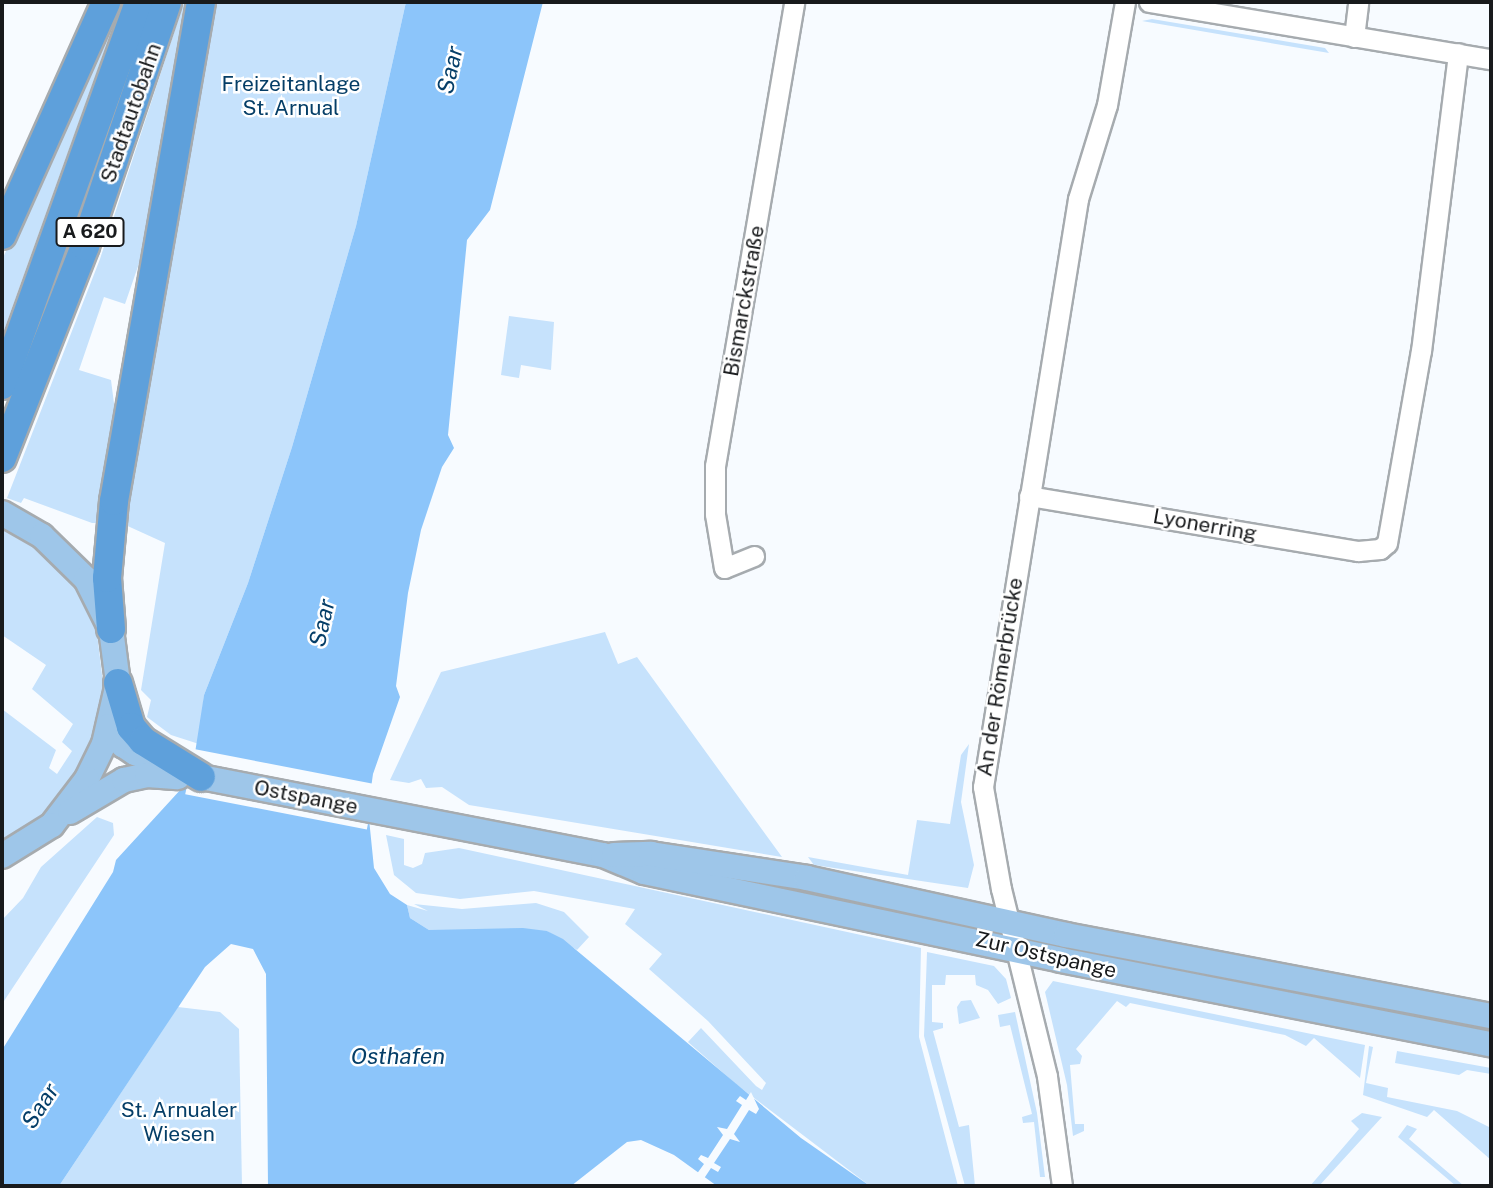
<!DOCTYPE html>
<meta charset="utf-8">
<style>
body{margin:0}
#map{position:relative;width:1493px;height:1188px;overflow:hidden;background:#f7fbff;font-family:"Public Sans",sans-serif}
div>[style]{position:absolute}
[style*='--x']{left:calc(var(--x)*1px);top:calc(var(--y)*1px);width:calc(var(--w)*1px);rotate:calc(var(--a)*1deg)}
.green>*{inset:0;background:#c6e2fc;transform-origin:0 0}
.water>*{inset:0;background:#8cc5fa}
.pier>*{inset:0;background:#f7fbff;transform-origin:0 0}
.roads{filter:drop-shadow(2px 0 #a6abaf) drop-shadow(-2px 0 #a6abaf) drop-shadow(0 2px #a6abaf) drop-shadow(0 -2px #a6abaf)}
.minor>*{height:19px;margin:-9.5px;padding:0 9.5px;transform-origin:9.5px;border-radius:9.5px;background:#fff}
.major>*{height:24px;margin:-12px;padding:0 12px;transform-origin:12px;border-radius:12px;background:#9ec6e9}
.highway>*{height:28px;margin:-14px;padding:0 14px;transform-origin:14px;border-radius:14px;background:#5ea0db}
span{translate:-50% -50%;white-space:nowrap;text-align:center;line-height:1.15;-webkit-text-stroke:5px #fff;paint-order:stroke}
.shield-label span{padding:2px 5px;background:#fff;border:2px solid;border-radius:5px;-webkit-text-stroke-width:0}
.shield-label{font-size:19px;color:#181a1c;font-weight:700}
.park-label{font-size:21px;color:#053e67}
.street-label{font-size:21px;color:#181a1c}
.water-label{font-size:23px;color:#053e68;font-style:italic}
.frame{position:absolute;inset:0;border:4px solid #181a1c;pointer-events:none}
</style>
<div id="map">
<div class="green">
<i style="clip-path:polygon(116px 2px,122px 2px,2px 336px,2px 260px)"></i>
<i style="clip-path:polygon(184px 2px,194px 2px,143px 252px,125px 304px,104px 297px,79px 370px,111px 380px,117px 427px,101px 523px,92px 523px,24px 498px,21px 503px,7px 498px,100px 259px)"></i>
<i style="clip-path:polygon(212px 2px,406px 2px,356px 226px,292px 447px,248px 583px,204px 695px,199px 744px,171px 735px,147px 717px,151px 700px,141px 690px,165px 543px,121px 523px)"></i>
<i style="clip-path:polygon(1152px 19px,1325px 48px,1329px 53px,1142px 21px)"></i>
<i style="clip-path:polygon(509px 316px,554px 322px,551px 370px,521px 365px,519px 378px,501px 375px)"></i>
<i style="clip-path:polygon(3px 526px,36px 545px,78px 589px,97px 633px,103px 683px,97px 732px,78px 773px,43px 814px,2px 840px,2px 709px,56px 750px,49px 768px,57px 774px,72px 751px,62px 742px,73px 724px,32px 689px,46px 665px,2px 635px)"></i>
<i style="clip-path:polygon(605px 632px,618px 664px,637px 657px,782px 857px,469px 805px,442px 787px,426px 788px,421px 779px,409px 783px,390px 780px,441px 672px)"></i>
<i style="clip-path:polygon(969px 744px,961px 802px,974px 865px,968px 888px,814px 865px,808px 857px,908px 875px,917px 820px,950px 824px,961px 755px)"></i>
<i style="clip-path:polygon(97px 817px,113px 823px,114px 835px,2px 1004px,2px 920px,23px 898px,41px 867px)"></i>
<i style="clip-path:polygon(386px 835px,404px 839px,404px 865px,413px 868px,422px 864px,425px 853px,459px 848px,921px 948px,919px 1037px,958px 1186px,870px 1186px,737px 1085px,688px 1042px,701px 1028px,756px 1086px,762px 1090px,766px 1083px,708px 1021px,649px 969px,662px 954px,625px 924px,635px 909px,534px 891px,460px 899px,416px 893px,394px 875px)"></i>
<i style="clip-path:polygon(536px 903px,564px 912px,589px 937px,577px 950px,547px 931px,429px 930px,410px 918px,407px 905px,428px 911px,414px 904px,462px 909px)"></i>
<i style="left:1070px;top:947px;width:428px;height:6px;rotate:10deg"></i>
<i style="clip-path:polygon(927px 952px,994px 966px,1006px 979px,1011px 998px,998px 1004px,988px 990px,976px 985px,975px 975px,946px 975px,945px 985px,932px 985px,932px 1022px,943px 1023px,943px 1028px,933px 1031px,959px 1127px,969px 1125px,975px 1186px,965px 1186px,924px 1036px)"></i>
<i style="clip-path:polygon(1053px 981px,1365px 1045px,1360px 1078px,1314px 1038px,1306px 1046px,1285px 1035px,1130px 1003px,1126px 1007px,1117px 1001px,1076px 1049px,1082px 1056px,1080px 1064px,1070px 1065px,1075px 1124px,1084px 1124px,1084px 1131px,1073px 1136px,1067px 1085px,1045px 992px)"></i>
<i style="clip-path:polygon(971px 1000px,980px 1018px,959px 1024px,957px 1007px,961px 1001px)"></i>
<i style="clip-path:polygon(178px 1007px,220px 1012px,239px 1029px,242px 1186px,59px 1186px)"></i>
<i style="clip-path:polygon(1015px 1012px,1037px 1113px,1045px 1177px,1040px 1177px,1034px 1122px,1023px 1123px,1022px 1117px,1032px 1114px,1010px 1025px,1000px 1027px,998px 1015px)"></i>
<i style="clip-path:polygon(1369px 1046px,1373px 1047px,1366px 1083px,1388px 1088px,1387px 1097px,1457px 1111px,1491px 1128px,1491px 1160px,1434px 1110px,1427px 1117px,1363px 1095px)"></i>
<i style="clip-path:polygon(1397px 1051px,1491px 1068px,1491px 1074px,1467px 1070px,1459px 1075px,1395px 1063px)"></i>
<i style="clip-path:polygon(1362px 1113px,1382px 1117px,1319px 1186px,1310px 1186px,1359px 1129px,1351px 1121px)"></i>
<i style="clip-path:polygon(1407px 1125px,1417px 1129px,1409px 1139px,1464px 1186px,1456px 1186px,1398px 1137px)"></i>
</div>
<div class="water">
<i style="clip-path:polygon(406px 2px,543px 2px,490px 210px,467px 240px,448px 435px,454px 448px,442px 467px,421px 530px,408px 593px,396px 686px,400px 697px,373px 774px,368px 809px,374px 868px,390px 894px,407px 905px,410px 918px,429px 930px,523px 928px,547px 931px,563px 939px,801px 1138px,870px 1186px,717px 1186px,674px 1155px,641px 1140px,627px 1142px,571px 1186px,268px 1186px,266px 974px,253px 949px,231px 944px,205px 967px,59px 1186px,2px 1186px,2px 1050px,113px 872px,116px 860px,182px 788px,193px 766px,204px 695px,248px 583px,292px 447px,356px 226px)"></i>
</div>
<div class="pier">
<i style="left:194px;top:749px;width:185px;height:46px;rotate:11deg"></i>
<i style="clip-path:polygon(751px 1092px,759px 1109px,756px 1114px,749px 1110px,734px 1134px,740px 1142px,730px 1139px,714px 1163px,721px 1167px,718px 1172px,711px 1168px,703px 1180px,696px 1175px,704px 1164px,698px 1159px,701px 1155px,708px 1158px,723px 1135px,717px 1127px,727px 1129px,742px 1105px,736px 1101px,740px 1096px,746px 1100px)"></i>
</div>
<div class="roads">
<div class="minor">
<i style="--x:1149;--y:2;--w:347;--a:9.5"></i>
<i style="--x:1354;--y:37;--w:35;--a:-83"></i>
<i style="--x:1029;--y:496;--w:334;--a:9.5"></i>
<i style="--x:1358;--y:551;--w:22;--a:-5"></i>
<i style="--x:1380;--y:549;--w:9;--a:-41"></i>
<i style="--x:1387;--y:543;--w:195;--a:-80"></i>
<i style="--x:1421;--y:351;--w:300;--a:-82.9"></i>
<i style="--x:754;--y:556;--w:32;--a:158"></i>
<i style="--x:724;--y:568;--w:55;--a:-99.5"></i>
<i style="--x:715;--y:514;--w:48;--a:-90"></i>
<i style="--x:715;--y:466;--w:471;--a:-80.3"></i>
<i style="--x:1062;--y:1186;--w:111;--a:-97.8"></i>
<i style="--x:1047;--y:1076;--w:193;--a:-103.8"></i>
<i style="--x:1001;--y:889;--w:104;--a:-100"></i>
<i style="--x:983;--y:787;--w:596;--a:-80.82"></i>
<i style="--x:1078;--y:199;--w:98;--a:-72.9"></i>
<i style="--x:1107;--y:105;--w:105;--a:-80.1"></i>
</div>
<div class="major">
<i style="--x:2;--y:513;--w:46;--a:29.9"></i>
<i style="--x:42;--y:536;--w:62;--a:44.3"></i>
<i style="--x:86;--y:579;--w:56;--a:63.4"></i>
<i style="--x:111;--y:629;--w:54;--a:82.6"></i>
<i style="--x:118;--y:683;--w:63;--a:102.9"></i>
<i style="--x:104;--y:744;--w:39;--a:116"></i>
<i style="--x:87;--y:779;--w:58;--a:127.3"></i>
<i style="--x:52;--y:825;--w:59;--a:148.2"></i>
<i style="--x:109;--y:726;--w:24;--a:54"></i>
<i style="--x:123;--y:745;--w:14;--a:34"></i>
<i style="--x:135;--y:753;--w:70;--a:20"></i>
<i style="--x:201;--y:777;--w:409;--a:11"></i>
<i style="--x:603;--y:855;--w:44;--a:22.5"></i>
<i style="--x:644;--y:872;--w:426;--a:11.9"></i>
<i style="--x:1061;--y:960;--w:438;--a:11.1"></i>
<i style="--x:70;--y:812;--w:63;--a:-30.7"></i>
<i style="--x:124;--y:780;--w:24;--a:-12"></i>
<i style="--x:147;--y:775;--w:31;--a:4"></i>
<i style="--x:614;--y:855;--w:37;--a:-2"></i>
<i style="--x:651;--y:854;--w:158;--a:8.7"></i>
<i style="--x:807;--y:878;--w:265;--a:12.4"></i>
<i style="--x:1066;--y:935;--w:433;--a:10.8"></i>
</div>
<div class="highway">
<i style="--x:2;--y:235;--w:255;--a:-65.9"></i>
<i style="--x:2;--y:385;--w:407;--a:-70.3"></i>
<i style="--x:2;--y:458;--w:228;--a:-68.6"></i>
<i style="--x:85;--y:246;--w:257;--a:-71.4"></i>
<i style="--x:111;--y:629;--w:51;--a:-94.5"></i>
<i style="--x:107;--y:578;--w:77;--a:-84.8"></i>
<i style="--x:114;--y:501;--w:507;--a:-80.11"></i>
<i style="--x:118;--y:683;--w:46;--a:73.5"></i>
<i style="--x:131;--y:727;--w:18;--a:49"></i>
<i style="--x:143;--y:741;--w:68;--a:31.8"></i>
</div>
</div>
<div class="shield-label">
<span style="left:90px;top:232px">A 620</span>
</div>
<div class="park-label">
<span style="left:291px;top:96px">Freizeitanlage<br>St. Arnual</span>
<span style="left:179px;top:1122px">St. Arnualer<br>Wiesen</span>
</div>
<div class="street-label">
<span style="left:131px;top:113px;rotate:-71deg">Stadtautobahn</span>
<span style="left:744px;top:301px;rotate:-80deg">Bismarckstraße</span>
<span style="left:1205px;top:525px;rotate:10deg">Lyonerring</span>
<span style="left:1000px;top:677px;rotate:-81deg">An der Römerbrücke</span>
<span style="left:306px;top:797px;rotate:11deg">Ostspange</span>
<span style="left:1046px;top:955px;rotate:13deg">Zur Ostspange</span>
</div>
<div class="water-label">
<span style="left:450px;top:70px;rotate:-77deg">Saar</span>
<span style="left:322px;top:623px;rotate:-77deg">Saar</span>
<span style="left:398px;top:1056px">Osthafen</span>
<span style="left:40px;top:1106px;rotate:-57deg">Saar</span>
</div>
<div class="frame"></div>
</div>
